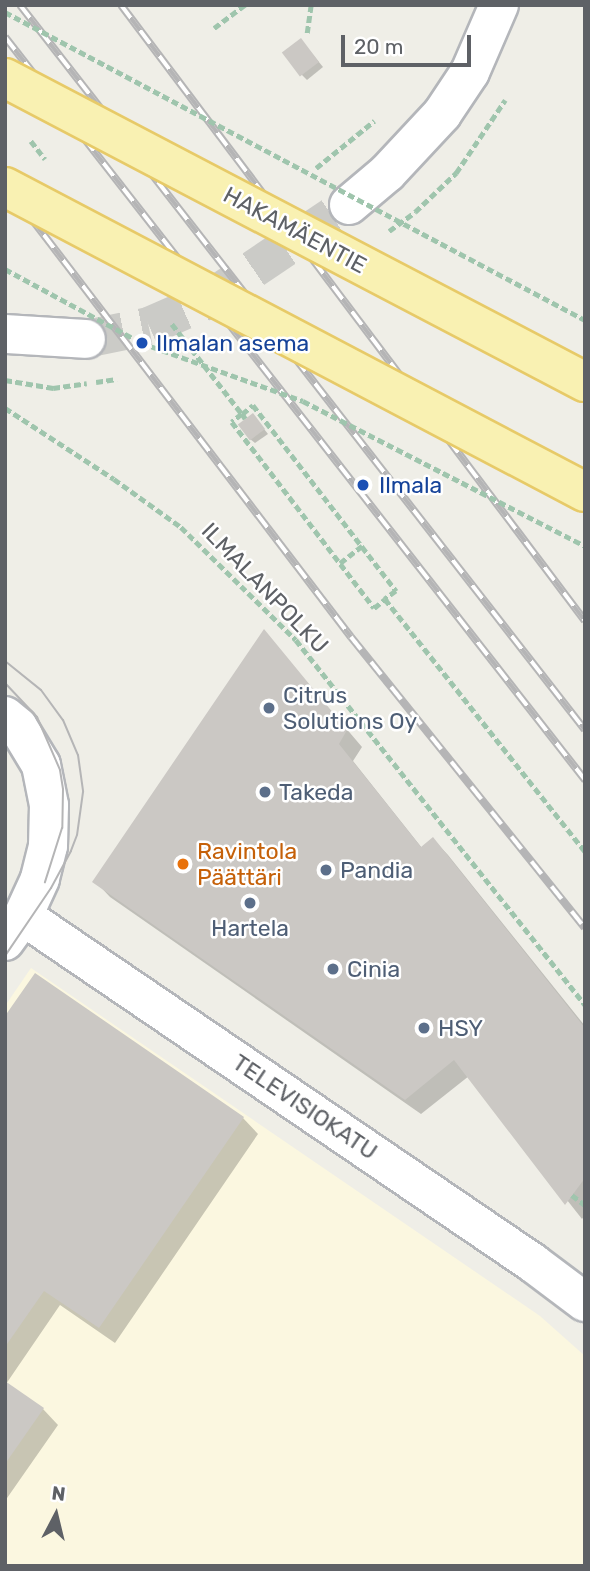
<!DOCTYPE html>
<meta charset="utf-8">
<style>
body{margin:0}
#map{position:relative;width:590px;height:1571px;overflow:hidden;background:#efeee7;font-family:Rubik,sans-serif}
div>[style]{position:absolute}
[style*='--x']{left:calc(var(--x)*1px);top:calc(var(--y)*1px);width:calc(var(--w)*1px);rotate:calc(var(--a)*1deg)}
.commercial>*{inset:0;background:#fbf7e0}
.shadow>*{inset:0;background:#0003}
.building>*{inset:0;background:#cbc8c4;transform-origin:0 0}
.minor-tunnel>*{height:38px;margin-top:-19px;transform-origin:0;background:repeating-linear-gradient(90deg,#cbcbc7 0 38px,transparent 0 57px)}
.path>*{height:4.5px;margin-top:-2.25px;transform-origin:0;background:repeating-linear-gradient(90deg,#9fc5ad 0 7px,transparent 0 10.5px)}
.roads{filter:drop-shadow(2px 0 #b4b6ba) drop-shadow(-2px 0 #b4b6ba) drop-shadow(0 2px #b4b6ba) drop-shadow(0 -2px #b4b6ba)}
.minor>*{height:38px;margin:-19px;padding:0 19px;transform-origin:19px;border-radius:19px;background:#fff}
.tram>*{height:2px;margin:-1px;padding:0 1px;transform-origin:1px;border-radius:1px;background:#b5b5b6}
.rail>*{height:8px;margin-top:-4px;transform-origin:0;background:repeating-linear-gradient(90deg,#fff 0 16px,#b5b5b6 0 32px);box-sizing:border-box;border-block:2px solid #b5b5b6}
.path-bridge>*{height:4.5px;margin-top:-2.25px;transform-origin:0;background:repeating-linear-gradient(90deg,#9fc5ad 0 7px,transparent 0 10.5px)}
.bridges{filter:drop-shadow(2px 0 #e7ca68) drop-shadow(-2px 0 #e7ca68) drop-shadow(0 2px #e7ca68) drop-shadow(0 -2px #e7ca68)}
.major-bridge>*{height:38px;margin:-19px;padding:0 19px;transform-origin:19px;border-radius:19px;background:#f9f1b2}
.dots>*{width:19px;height:19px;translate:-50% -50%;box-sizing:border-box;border:4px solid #fff;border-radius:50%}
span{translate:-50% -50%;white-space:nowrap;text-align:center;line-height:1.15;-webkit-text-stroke:5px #fff;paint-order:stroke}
.street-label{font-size:23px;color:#5e6166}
.transit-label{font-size:23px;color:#164399}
.left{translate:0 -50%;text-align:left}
.service-label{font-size:23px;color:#4e5e75}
.food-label{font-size:23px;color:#c56008}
.frame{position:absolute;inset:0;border:7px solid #5e6166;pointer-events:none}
.north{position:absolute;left:21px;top:1480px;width:70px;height:70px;-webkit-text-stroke:5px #fff;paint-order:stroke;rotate:7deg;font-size:19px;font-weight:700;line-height:28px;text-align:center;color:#5e6166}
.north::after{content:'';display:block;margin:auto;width:24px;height:32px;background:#5e6166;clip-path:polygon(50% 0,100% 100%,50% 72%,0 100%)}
.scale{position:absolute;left:341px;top:35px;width:130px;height:32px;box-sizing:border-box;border:4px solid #5e6166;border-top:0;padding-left:9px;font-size:21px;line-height:24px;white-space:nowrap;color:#5e6166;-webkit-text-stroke:5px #fff;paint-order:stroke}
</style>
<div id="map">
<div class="commercial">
<i style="clip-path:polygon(31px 968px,540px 1316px,585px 1356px,585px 1566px,5px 1566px,5px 1006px)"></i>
</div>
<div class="shadow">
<i style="clip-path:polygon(305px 45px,323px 67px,307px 80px,302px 75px)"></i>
<i style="clip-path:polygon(253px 415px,268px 434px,255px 443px,250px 439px)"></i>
<i style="clip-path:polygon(264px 632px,362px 747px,353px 761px,422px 848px,433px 839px,448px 855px,585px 1026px,585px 1215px,582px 1219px,469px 1076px,421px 1114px,110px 897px,95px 881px)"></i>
<i style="clip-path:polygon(5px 1020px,243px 1118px,258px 1134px,115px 1343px,60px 1305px,6px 1384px,43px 1409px,58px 1425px,5px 1501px)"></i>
</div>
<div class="building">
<i style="left:301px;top:38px;width:30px;height:24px;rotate:53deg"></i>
<i style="left:253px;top:413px;width:20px;height:19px;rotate:53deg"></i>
<i style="clip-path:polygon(264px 629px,347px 730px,339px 744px,421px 847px,433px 837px,585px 1028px,585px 1178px,565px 1205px,454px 1060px,405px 1100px,92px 882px)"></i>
<i style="clip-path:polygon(35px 973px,244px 1117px,99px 1328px,44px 1291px,5px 1347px,5px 1016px)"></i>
<i style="clip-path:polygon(5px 1381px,44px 1408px,5px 1464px)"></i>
</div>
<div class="minor-tunnel">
<i style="--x:86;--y:339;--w:64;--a:-11.7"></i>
<i style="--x:149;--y:326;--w:62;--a:-23.7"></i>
<i style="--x:206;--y:301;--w:172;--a:-33.9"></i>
</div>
<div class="path">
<i style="--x:214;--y:28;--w:39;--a:-37"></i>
<i style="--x:307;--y:33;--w:28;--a:-82"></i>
<i style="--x:31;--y:141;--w:23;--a:52"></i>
<i style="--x:316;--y:168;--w:75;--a:-39"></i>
<i style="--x:389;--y:231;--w:32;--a:-36"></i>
<i style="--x:415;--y:212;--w:57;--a:-43.6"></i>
<i style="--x:456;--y:173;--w:88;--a:-56.1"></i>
<i style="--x:172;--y:324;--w:114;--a:52.1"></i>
<i style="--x:242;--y:414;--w:13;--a:141"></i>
<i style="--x:232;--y:422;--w:234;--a:52.6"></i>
<i style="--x:374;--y:608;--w:14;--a:-39"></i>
<i style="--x:385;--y:599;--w:322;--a:51.6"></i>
<i style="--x:5;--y:380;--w:49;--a:9.5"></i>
<i style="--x:53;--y:388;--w:34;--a:-8"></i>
<i style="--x:96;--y:382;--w:21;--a:-8"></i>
<i style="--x:5;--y:408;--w:130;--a:33.1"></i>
<i style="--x:114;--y:479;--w:82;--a:35.6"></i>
<i style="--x:181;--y:527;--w:161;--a:44.5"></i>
<i style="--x:296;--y:640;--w:466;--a:51.6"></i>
<i style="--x:245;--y:419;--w:6;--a:-121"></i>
<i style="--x:242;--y:414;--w:14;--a:-39"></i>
<i style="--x:253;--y:405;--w:235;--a:52.4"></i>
<i style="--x:396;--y:591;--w:14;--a:144"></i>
<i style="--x:340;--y:563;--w:28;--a:-38"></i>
<i style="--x:572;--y:1195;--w:16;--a:38"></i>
</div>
<div class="roads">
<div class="minor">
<i style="--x:349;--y:205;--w:50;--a:-40.1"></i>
<i style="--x:387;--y:173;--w:81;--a:-47"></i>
<i style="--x:442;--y:114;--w:50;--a:-56.3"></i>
<i style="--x:470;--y:72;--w:73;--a:-66.6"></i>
<i style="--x:5;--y:334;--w:81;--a:3.5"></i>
<i style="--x:5;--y:716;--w:17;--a:40"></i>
<i style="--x:18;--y:727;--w:44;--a:58.8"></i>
<i style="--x:41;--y:765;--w:41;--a:78.7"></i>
<i style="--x:49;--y:805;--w:41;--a:91.4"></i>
<i style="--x:48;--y:846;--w:34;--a:104"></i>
<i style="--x:40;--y:879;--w:41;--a:114.7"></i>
<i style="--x:23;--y:916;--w:31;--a:126"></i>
<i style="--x:23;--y:916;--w:617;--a:34.23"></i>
<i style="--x:533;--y:1263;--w:65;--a:36.9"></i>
</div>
</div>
<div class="tram">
<i style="--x:5;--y:661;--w:46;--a:38.9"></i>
<i style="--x:41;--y:690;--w:37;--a:54"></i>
<i style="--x:63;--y:720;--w:38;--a:67"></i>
<i style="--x:78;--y:755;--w:37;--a:82"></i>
<i style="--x:83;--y:792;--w:43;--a:97.9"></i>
<i style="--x:77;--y:835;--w:17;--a:111"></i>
<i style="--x:71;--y:851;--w:42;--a:118.4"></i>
<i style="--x:51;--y:888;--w:82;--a:124.1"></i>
<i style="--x:5;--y:683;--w:47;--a:46.7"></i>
<i style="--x:37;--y:717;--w:58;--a:66.5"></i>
<i style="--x:60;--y:770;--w:19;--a:81"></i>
<i style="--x:63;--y:789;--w:39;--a:91"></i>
<i style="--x:62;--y:828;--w:57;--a:107.5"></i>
</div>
<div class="rail">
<i style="--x:20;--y:5;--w:919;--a:52.07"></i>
<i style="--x:121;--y:5;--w:771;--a:53.01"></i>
<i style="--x:5;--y:37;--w:943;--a:52.02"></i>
<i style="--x:5;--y:184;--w:570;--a:52.63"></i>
<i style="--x:351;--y:637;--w:373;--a:51.2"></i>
</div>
<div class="path-bridge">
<i style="--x:5;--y:12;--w:657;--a:27.97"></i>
<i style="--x:5;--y:269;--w:156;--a:28.4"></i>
<i style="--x:142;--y:343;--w:171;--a:19.8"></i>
<i style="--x:303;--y:401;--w:317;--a:27.2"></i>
</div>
<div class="bridges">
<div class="major-bridge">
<i style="--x:5;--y:78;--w:655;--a:27.66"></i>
<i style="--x:5;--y:187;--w:655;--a:27.74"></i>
</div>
</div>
<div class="dots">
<i style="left:142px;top:343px;background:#1a4fb4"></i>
<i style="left:363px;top:485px;background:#1a4fb4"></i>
<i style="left:269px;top:708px;background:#5c6f8a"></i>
<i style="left:265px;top:792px;background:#5c6f8a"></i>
<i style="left:183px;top:864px;background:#e8710a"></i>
<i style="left:326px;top:870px;background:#5c6f8a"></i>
<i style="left:250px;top:903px;background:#5c6f8a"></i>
<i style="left:333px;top:969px;background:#5c6f8a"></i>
<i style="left:424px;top:1028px;background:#5c6f8a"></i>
</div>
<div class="street-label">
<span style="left:295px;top:230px;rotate:28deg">HAKAMÄENTIE</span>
<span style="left:265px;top:588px;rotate:46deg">ILMALANPOLKU</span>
<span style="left:305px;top:1107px;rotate:34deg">TELEVISIOKATU</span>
</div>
<div class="transit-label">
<span class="left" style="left:156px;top:343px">Ilmalan asema</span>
<span class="left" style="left:379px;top:485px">Ilmala</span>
</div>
<div class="service-label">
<span class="left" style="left:283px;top:708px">Citrus<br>Solutions Oy</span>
<span class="left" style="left:279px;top:792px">Takeda</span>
<span class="left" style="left:340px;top:870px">Pandia</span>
<span style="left:250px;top:928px">Hartela</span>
<span class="left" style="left:347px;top:969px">Cinia</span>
<span class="left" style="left:438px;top:1028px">HSY</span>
</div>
<div class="food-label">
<span class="left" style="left:197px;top:864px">Ravintola<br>Päättäri</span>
</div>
<div class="frame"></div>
<div class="north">N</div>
<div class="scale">20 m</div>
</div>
